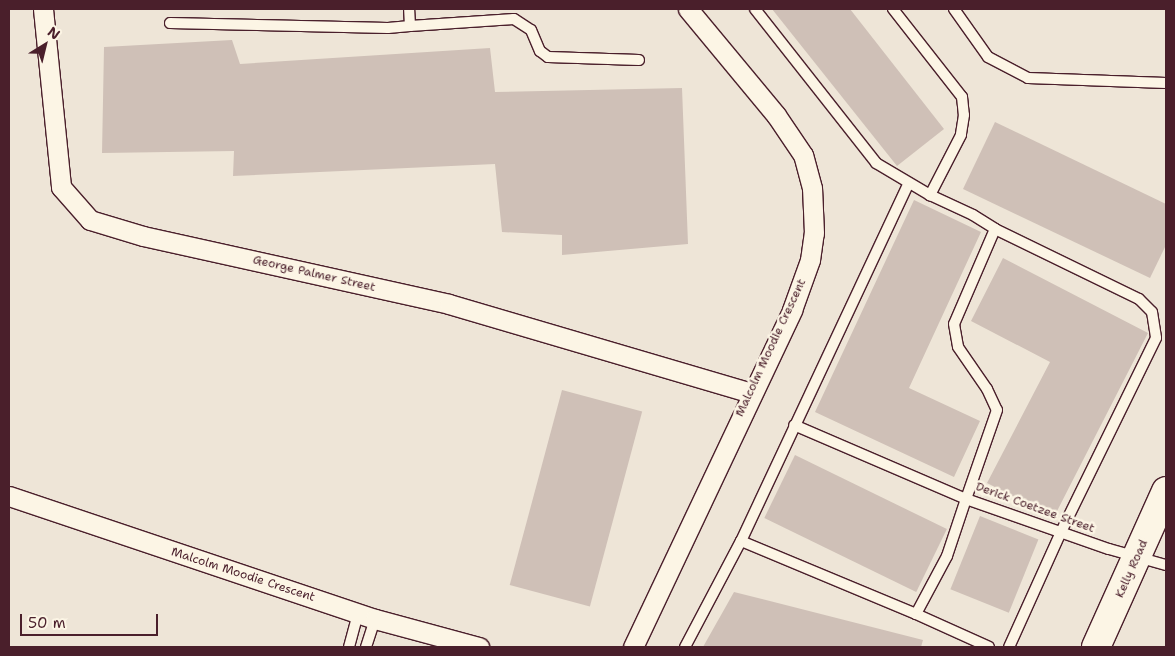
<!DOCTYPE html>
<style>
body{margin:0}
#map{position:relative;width:1175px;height:656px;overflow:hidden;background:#fcf5e5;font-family:"Shantell Sans",sans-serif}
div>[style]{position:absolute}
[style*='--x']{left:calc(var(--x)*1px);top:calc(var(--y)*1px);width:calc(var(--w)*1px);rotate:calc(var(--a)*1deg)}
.built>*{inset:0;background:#eee5d7;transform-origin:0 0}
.building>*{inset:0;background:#cfc0b7;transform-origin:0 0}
.roads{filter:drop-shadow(1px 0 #4a1f2b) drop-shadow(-1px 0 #4a1f2b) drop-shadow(0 1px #4a1f2b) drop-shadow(0 -1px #4a1f2b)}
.lane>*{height:10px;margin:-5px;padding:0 5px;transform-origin:5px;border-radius:5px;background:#fcf5e5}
.street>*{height:19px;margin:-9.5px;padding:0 9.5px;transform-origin:9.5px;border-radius:9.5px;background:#fcf5e5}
.secondary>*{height:28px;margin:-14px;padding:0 14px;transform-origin:14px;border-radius:14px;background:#fcf5e5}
span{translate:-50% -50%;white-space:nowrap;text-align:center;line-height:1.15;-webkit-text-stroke:5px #fcf5e5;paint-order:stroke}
.street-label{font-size:12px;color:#4a1f2b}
.frame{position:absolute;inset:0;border:10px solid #4a1f2b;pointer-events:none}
.north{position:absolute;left:20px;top:20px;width:50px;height:50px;-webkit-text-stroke:4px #fcf5e5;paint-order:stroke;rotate:36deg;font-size:14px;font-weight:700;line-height:20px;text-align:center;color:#4a1f2b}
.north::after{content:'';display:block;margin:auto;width:18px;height:22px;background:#4a1f2b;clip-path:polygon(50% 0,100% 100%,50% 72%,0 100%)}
.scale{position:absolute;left:20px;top:614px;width:138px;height:22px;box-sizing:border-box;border:2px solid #4a1f2b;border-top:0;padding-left:6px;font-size:15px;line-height:18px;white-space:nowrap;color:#4a1f2b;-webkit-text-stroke:4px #fcf5e5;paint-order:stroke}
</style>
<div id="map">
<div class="built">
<i style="left:9px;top:9px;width:1157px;height:638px"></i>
</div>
<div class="building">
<i style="clip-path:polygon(772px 9px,850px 9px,944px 129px,897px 166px)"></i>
<i style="clip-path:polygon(232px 40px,240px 64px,490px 48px,495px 92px,682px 88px,688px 244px,562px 255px,562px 235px,502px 232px,495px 164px,233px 176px,234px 151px,102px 153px,104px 47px)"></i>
<i style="clip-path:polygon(995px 122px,1166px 204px,1166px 245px,1150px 278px,963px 189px)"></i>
<i style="clip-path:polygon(914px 200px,981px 232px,909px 388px,980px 421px,954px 477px,815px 412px)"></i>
<i style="clip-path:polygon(1003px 258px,1148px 333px,1054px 517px,987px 483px,1050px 362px,971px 321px)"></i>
<i style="left:562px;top:390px;width:83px;height:202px;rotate:15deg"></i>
<i style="left:795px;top:455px;width:169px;height:70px;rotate:26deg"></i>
<i style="left:980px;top:516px;width:63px;height:79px;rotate:22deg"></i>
<i style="clip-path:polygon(734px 592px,923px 640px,921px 647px,703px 647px)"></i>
</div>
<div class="roads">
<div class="lane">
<i style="--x:755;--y:9;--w:196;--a:51.8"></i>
<i style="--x:876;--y:163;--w:63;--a:30.7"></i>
<i style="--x:893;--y:9;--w:112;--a:51.9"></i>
<i style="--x:962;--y:97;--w:18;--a:84"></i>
<i style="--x:964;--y:115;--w:20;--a:99"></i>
<i style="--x:961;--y:135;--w:68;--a:117.3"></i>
<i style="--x:930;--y:195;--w:47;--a:24.9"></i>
<i style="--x:973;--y:215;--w:26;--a:32"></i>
<i style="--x:995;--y:229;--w:103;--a:113.3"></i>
<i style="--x:954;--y:324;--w:23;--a:80"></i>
<i style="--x:958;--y:347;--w:51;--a:55.4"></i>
<i style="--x:987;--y:389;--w:23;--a:65"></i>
<i style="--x:997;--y:410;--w:94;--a:109.2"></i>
<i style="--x:966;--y:499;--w:151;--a:19.3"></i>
<i style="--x:1109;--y:549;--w:59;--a:15.7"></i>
<i style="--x:954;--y:9;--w:59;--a:54.7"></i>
<i style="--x:988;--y:57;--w:45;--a:27.7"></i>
<i style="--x:1028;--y:78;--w:138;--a:2.1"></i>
<i style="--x:170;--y:23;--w:218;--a:1.3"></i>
<i style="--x:388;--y:28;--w:22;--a:-5"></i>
<i style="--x:410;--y:26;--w:17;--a:-93"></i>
<i style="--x:410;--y:26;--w:104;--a:-3.9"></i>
<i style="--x:514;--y:19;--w:20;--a:33"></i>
<i style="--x:531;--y:30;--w:23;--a:67"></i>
<i style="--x:540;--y:51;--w:10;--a:37"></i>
<i style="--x:548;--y:57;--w:91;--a:1.9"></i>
<i style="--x:995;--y:229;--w:160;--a:25.9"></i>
<i style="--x:1139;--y:299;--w:18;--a:45"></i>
<i style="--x:1152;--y:312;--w:26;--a:81"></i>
<i style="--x:1156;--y:338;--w:216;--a:116.1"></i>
<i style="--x:1061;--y:532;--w:126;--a:114.3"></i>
<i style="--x:741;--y:541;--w:395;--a:-64.9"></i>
<i style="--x:916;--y:614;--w:80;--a:24.3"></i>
<i style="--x:349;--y:647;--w:35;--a:-75"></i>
<i style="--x:366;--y:647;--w:29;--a:-72"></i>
<i style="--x:685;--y:647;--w:120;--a:-62.2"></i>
<i style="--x:741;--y:541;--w:190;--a:22.6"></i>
<i style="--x:916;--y:614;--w:66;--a:-61.9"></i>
<i style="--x:947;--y:556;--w:60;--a:-71.6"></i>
<i style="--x:966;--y:499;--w:187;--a:-156.7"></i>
</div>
<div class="street">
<i style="--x:43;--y:9;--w:179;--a:84.2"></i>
<i style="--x:61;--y:187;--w:44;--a:48.7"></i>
<i style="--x:90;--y:220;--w:55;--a:16.8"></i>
<i style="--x:143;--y:236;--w:313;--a:12.5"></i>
<i style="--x:449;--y:304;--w:315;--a:16.4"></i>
<i style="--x:9;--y:496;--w:386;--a:18.6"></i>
<i style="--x:375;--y:619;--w:108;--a:15.1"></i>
<i style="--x:633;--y:647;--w:373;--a:-64.7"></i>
<i style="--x:792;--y:310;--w:53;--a:-70.2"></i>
<i style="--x:810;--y:260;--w:27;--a:-82"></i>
<i style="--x:814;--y:233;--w:45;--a:-92.5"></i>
<i style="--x:812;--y:188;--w:34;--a:-105"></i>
<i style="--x:803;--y:155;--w:48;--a:-124"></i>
<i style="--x:776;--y:115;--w:138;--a:-129.7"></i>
</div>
<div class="secondary">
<i style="--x:1096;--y:647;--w:171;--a:-65.8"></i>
</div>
</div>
<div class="street-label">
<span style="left:314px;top:274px;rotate:13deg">George Palmer Street</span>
<span style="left:771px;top:348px;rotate:-65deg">Malcolm Moodie Crescent</span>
<span style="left:1035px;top:508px;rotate:20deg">Derick Coetzee Street</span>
<span style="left:1132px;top:569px;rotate:-66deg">Kelly Road</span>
<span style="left:243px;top:575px;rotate:18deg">Malcolm Moodie Crescent</span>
</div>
<div class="frame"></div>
<div class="north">N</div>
<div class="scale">50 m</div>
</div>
